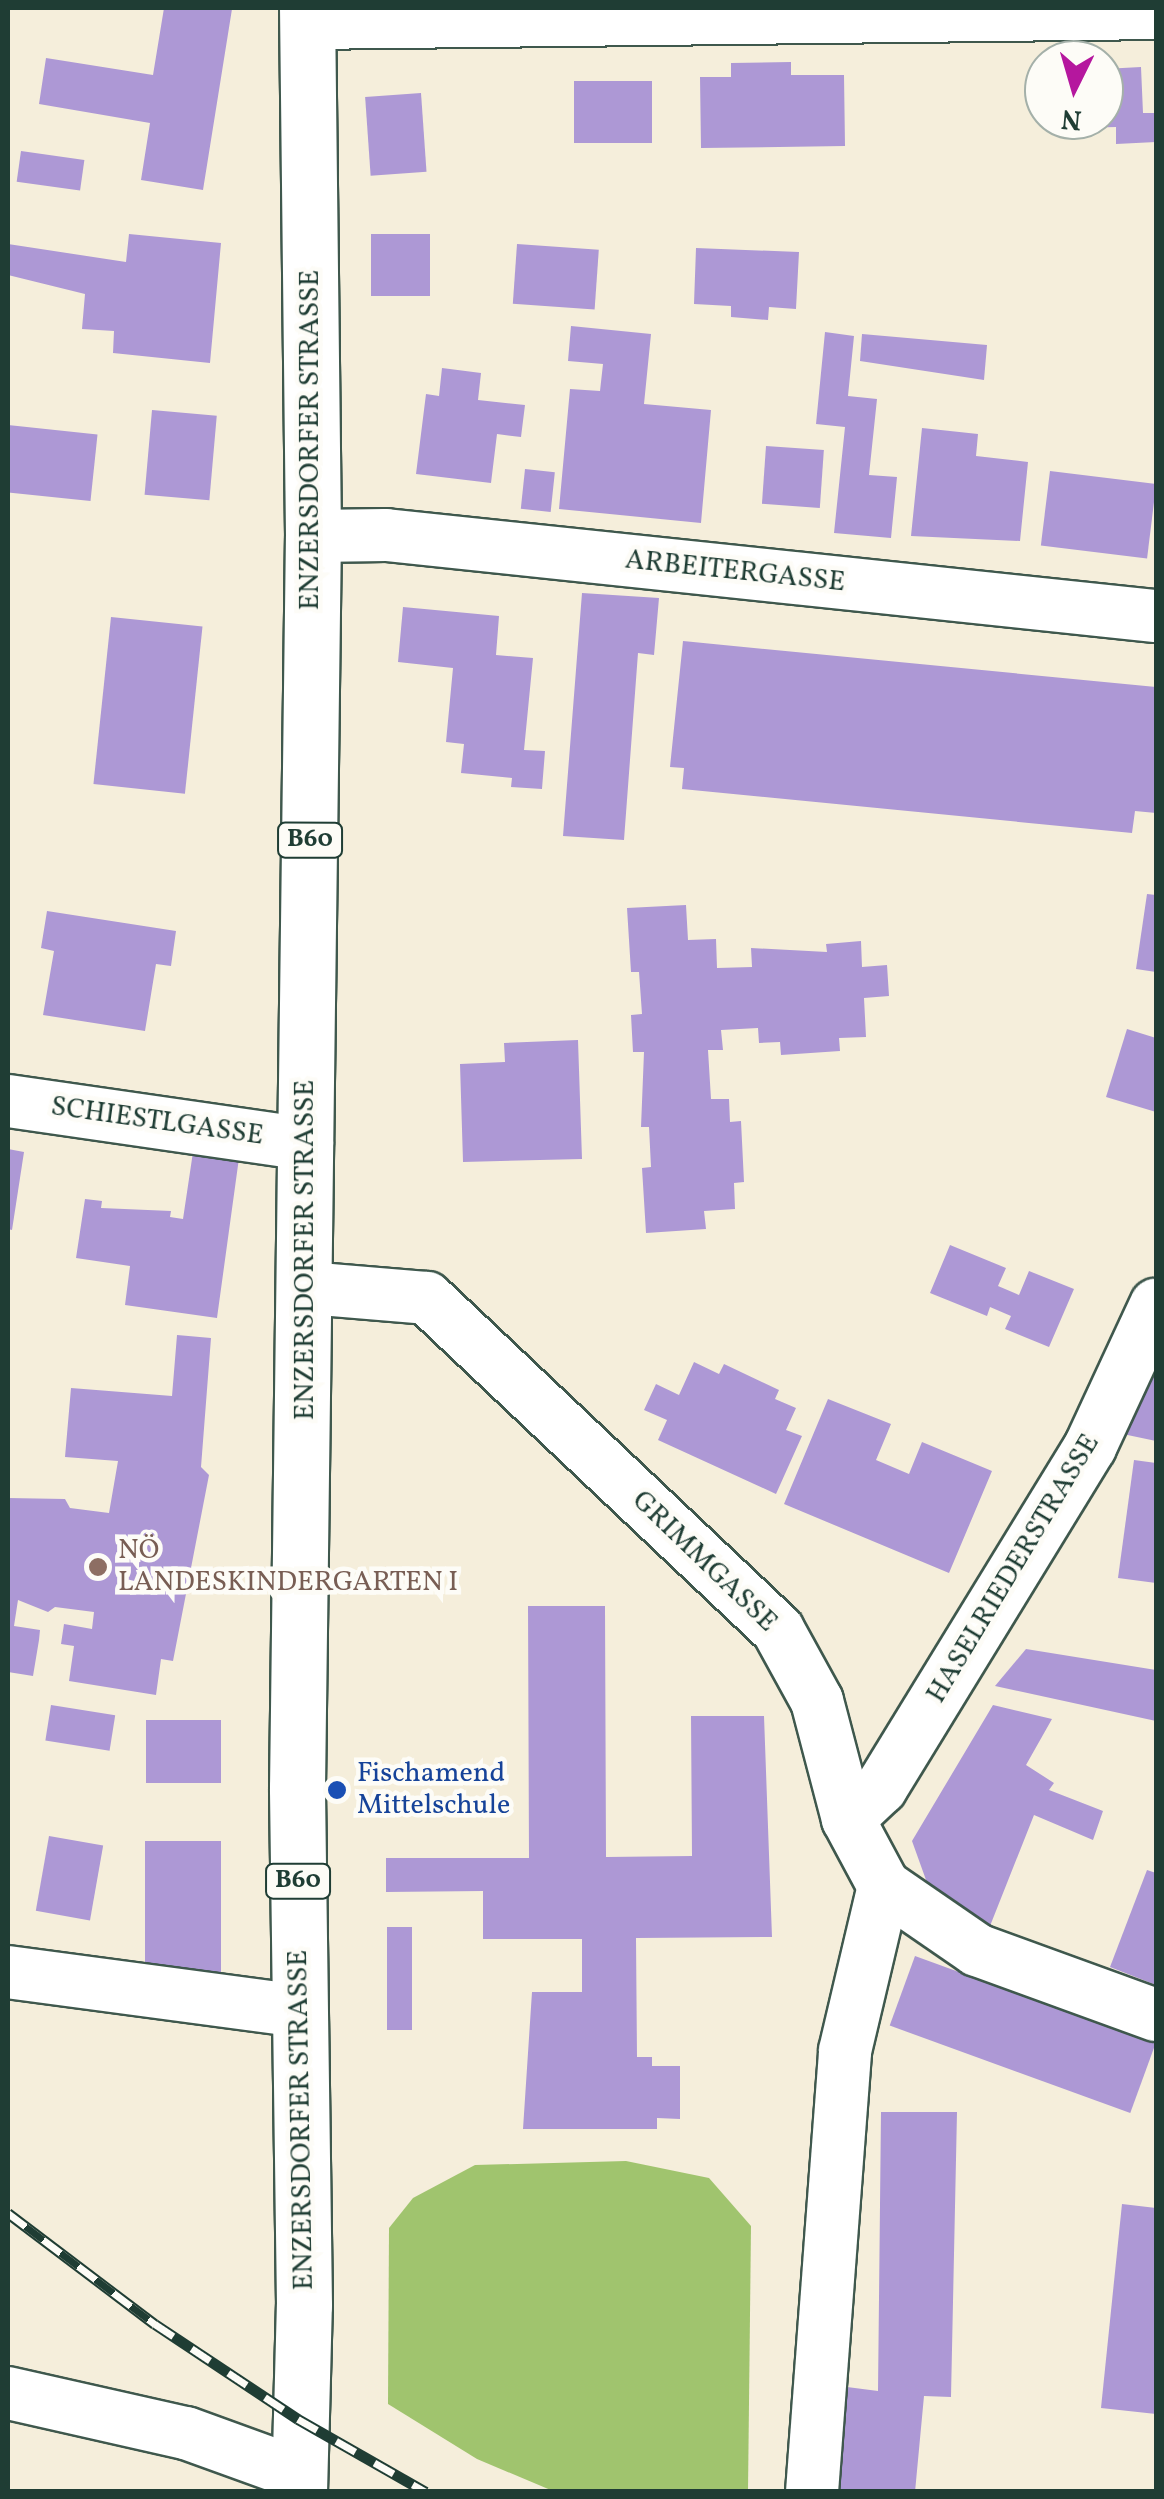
<!DOCTYPE html>
<meta charset="utf-8">
<style>
body{margin:0}
#map{position:relative;width:1164px;height:2499px;overflow:hidden;background:#f5eedb;font-family:Vollkorn,serif}
div>[style]{position:absolute}
[style*='--x']{left:calc(var(--x)*1px);top:calc(var(--y)*1px);width:calc(var(--w)*1px);rotate:calc(var(--a)*1deg)}
.green>*{inset:0;background:#a0c46e}
.building>*{inset:0;background:#ad98d5;transform-origin:0 0}
.roads{filter:drop-shadow(2px 0 #3f584d) drop-shadow(-2px 0 #3f584d) drop-shadow(0 2px #3f584d) drop-shadow(0 -2px #3f584d)}
.minor>*{height:52px;margin:-26px;padding:0 26px;transform-origin:26px;border-radius:26px;background:#fff}
.major>*{height:55px;margin:-27.5px;padding:0 27.5px;transform-origin:27.5px;border-radius:27.5px;background:#fff}
.rail>*{height:11px;margin-top:-5.5px;transform-origin:0;background:repeating-linear-gradient(90deg,#fdfcf7 0 22px,#1f3d34 0 44px);box-sizing:border-box;border-block:2px solid #1f3d34}
.dots>*{width:28px;height:28px;translate:-50% -50%;box-sizing:border-box;border:5px solid #fdfcf7;border-radius:50%}
span{translate:-50% -50%;white-space:nowrap;text-align:center;line-height:1.15;-webkit-text-stroke:9px #fdfcf7;paint-order:stroke}
.shield-label span{padding:2px 8px;background:#fdfcf7;border:2px solid;border-radius:8px;-webkit-text-stroke-width:0}
.shield-label{font-size:25px;color:#1f3d34;font-weight:700}
.street-label{font-size:28px;color:#1f3d34}
.education-label{font-size:28px;color:#785e54}
.left{translate:0 -50%;text-align:left}
.transit-label{font-size:28px;color:#164399}
.frame{position:absolute;inset:0;border:10px solid #1f3d34;pointer-events:none}
.north{position:absolute;left:1024px;top:40px;width:100px;height:100px;box-sizing:border-box;background:#fdfcf7;border:2px solid #a4b0a9;border-radius:50%;rotate:185deg;font-size:28px;font-weight:700;line-height:40px;text-align:center;color:#1f3d34}
.north::after{content:'';display:block;margin:auto;width:35px;height:45px;background:#b5179e;clip-path:polygon(50% 0,100% 100%,50% 72%,0 100%)}
</style>
<div id="map">
<div class="green">
<i style="clip-path:polygon(626px 2161px,709px 2178px,751px 2226px,748px 2491px,553px 2491px,477px 2459px,388px 2404px,389px 2228px,413px 2198px,475px 2165px)"></i>
</div>
<div class="building">
<i style="clip-path:polygon(164px 8px,232px 9px,203px 190px,141px 180px,150px 123px,39px 104px,46px 58px,153px 75px)"></i>
<i style="clip-path:polygon(791px 62px,791px 75px,844px 75px,845px 146px,701px 148px,700px 77px,731px 77px,731px 63px)"></i>
<i style="clip-path:polygon(1141px 67px,1143px 113px,1155px 113px,1156px 142px,1116px 144px,1116px 127px,1079px 128px,1079px 120px,1104px 120px,1104px 69px)"></i>
<i style="left:652px;top:81px;width:62px;height:78px;rotate:90deg"></i>
<i style="left:421px;top:93px;width:79px;height:56px;rotate:86deg"></i>
<i style="left:21px;top:151px;width:64px;height:31px;rotate:8deg"></i>
<i style="clip-path:polygon(129px 234px,221px 243px,210px 363px,113px 353px,114px 331px,82px 329px,85px 294px,8px 275px,8px 244px,126px 262px)"></i>
<i style="left:371px;top:234px;width:59px;height:62px"></i>
<i style="left:517px;top:244px;width:82px;height:60px;rotate:4deg"></i>
<i style="clip-path:polygon(696px 248px,799px 252px,796px 309px,769px 307px,768px 320px,731px 317px,731px 306px,694px 304px)"></i>
<i style="clip-path:polygon(571px 326px,651px 334px,644px 404px,711px 410px,701px 523px,559px 509px,570px 389px,600px 391px,603px 364px,568px 361px)"></i>
<i style="clip-path:polygon(825px 332px,854px 336px,848px 396px,877px 399px,869px 475px,897px 477px,891px 538px,834px 533px,845px 427px,816px 424px)"></i>
<i style="clip-path:polygon(862px 334px,987px 345px,984px 380px,860px 361px)"></i>
<i style="clip-path:polygon(442px 368px,481px 373px,478px 400px,525px 405px,521px 437px,497px 434px,491px 483px,416px 474px,426px 394px,439px 396px)"></i>
<i style="left:152px;top:410px;width:65px;height:85px;rotate:5deg"></i>
<i style="left:8px;top:425px;width:90px;height:67px;rotate:6deg"></i>
<i style="clip-path:polygon(922px 428px,978px 434px,976px 456px,1028px 462px,1020px 541px,911px 536px)"></i>
<i style="left:766px;top:446px;width:58px;height:58px;rotate:4deg"></i>
<i style="left:525px;top:469px;width:30px;height:40px;rotate:6deg"></i>
<i style="left:1050px;top:471px;width:107px;height:75px;rotate:7deg"></i>
<i style="clip-path:polygon(582px 593px,659px 598px,654px 655px,638px 653px,624px 840px,563px 836px)"></i>
<i style="clip-path:polygon(403px 607px,499px 616px,496px 655px,533px 658px,524px 750px,545px 751px,542px 789px,511px 787px,512px 778px,461px 773px,464px 744px,446px 742px,453px 668px,398px 662px)"></i>
<i style="left:111px;top:617px;width:92px;height:168px;rotate:6deg"></i>
<i style="clip-path:polygon(683px 641px,1156px 687px,1156px 813px,1135px 811px,1132px 833px,682px 789px,684px 768px,670px 767px)"></i>
<i style="clip-path:polygon(1147px 894px,1156px 895px,1156px 972px,1136px 969px)"></i>
<i style="clip-path:polygon(686px 905px,688px 940px,716px 939px,717px 968px,752px 967px,751px 948px,827px 952px,826px 944px,861px 941px,862px 967px,887px 965px,889px 996px,864px 998px,866px 1037px,839px 1038px,840px 1051px,781px 1055px,780px 1042px,759px 1043px,758px 1028px,721px 1030px,723px 1050px,708px 1050px,711px 1099px,729px 1099px,730px 1122px,741px 1121px,744px 1182px,734px 1183px,735px 1209px,704px 1211px,706px 1229px,646px 1233px,642px 1168px,651px 1167px,649px 1127px,641px 1127px,644px 1052px,633px 1052px,631px 1015px,642px 1014px,639px 972px,631px 972px,627px 908px)"></i>
<i style="clip-path:polygon(47px 911px,176px 931px,171px 966px,156px 964px,145px 1031px,43px 1015px,54px 951px,41px 948px)"></i>
<i style="clip-path:polygon(1127px 1029px,1156px 1038px,1156px 1112px,1106px 1097px)"></i>
<i style="clip-path:polygon(578px 1040px,582px 1159px,463px 1162px,460px 1064px,505px 1062px,504px 1043px)"></i>
<i style="clip-path:polygon(8px 1149px,24px 1152px,12px 1230px,8px 1229px)"></i>
<i style="clip-path:polygon(193px 1152px,239px 1158px,217px 1318px,125px 1305px,130px 1266px,76px 1258px,85px 1199px,102px 1201px,101px 1208px,171px 1211px,170px 1217px,183px 1219px)"></i>
<i style="clip-path:polygon(950px 1245px,1006px 1268px,998px 1286px,1019px 1295px,1029px 1271px,1074px 1289px,1049px 1347px,1005px 1329px,1011px 1316px,990px 1307px,987px 1316px,930px 1293px)"></i>
<i style="clip-path:polygon(177px 1335px,211px 1338px,201px 1467px,209px 1475px,173px 1661px,161px 1659px,156px 1695px,69px 1681px,74px 1646px,61px 1644px,64px 1624px,92px 1629px,94px 1612px,55px 1607px,48px 1612px,18px 1600px,14px 1626px,40px 1630px,39px 1640px,33px 1676px,8px 1672px,8px 1498px,65px 1499px,70px 1508px,109px 1513px,118px 1461px,65px 1457px,71px 1388px,172px 1396px)"></i>
<i style="clip-path:polygon(1156px 1354px,1156px 1441px,1118px 1433px)"></i>
<i style="clip-path:polygon(694px 1362px,719px 1374px,724px 1364px,779px 1390px,775px 1399px,796px 1408px,786px 1430px,802px 1436px,776px 1494px,658px 1440px,667px 1420px,644px 1410px,656px 1384px,679px 1395px)"></i>
<i style="clip-path:polygon(828px 1399px,891px 1424px,876px 1460px,909px 1474px,922px 1442px,992px 1471px,949px 1573px,784px 1504px)"></i>
<i style="clip-path:polygon(1134px 1460px,1156px 1463px,1156px 1583px,1118px 1578px)"></i>
<i style="clip-path:polygon(528px 1606px,605px 1606px,606px 1857px,692px 1856px,691px 1716px,764px 1716px,772px 1937px,636px 1938px,637px 2057px,652px 2057px,652px 2066px,680px 2066px,680px 2119px,657px 2118px,657px 2129px,523px 2129px,532px 1992px,582px 1992px,582px 1939px,483px 1939px,483px 1891px,386px 1892px,386px 1858px,529px 1858px)"></i>
<i style="clip-path:polygon(1026px 1649px,1156px 1670px,1156px 1721px,995px 1686px)"></i>
<i style="left:51px;top:1705px;width:65px;height:36px;rotate:9deg"></i>
<i style="clip-path:polygon(993px 1705px,1052px 1719px,1026px 1765px,1054px 1783px,1049px 1790px,1103px 1811px,1093px 1840px,1034px 1815px,990px 1926px,935px 1905px,912px 1841px)"></i>
<i style="left:146px;top:1720px;width:75px;height:63px"></i>
<i style="left:49px;top:1836px;width:55px;height:76px;rotate:10deg"></i>
<i style="left:145px;top:1841px;width:76px;height:139px"></i>
<i style="clip-path:polygon(1147px 1870px,1156px 1873px,1156px 1985px,1110px 1967px)"></i>
<i style="left:387px;top:1927px;width:25px;height:103px"></i>
<i style="left:915px;top:1956px;width:256px;height:74px;rotate:20deg"></i>
<i style="clip-path:polygon(881px 2112px,957px 2112px,951px 2397px,924px 2396px,915px 2492px,837px 2492px,847px 2387px,878px 2391px)"></i>
<i style="clip-path:polygon(1122px 2204px,1156px 2208px,1156px 2414px,1101px 2408px)"></i>
</div>
<div class="roads">
<div class="minor">
<i style="--x:307;--y:23;--w:849;--a:-0.67"></i>
<i style="--x:313;--y:536;--w:73;--a:-0.8"></i>
<i style="--x:386;--y:535;--w:774;--a:6.01"></i>
<i style="--x:8;--y:1101;--w:302;--a:8.2"></i>
<i style="--x:308;--y:1288;--w:119;--a:4.8"></i>
<i style="--x:427;--y:1298;--w:483;--a:43.4"></i>
<i style="--x:778;--y:1630;--w:81;--a:61.2"></i>
<i style="--x:817;--y:1701;--w:122;--a:75.3"></i>
<i style="--x:848;--y:1819;--w:76;--a:61.8"></i>
<i style="--x:884;--y:1886;--w:113;--a:34.5"></i>
<i style="--x:977;--y:1950;--w:190;--a:20"></i>
<i style="--x:848;--y:1819;--w:45;--a:-43.2"></i>
<i style="--x:881;--y:1788;--w:400;--a:-58.5"></i>
<i style="--x:1090;--y:1447;--w:157;--a:-65.1"></i>
<i style="--x:8;--y:1972;--w:295;--a:7.6"></i>
<i style="--x:8;--y:2393;--w:182;--a:12.7"></i>
<i style="--x:186;--y:2433;--w:120;--a:19.9"></i>
<i style="--x:812;--y:2492;--w:442;--a:-85.7"></i>
<i style="--x:845;--y:2051;--w:170;--a:-76.7"></i>
</div>
<div class="major">
<i style="--x:299;--y:2492;--w:187;--a:-88.5"></i>
<i style="--x:304;--y:2305;--w:517;--a:-90.78"></i>
<i style="--x:297;--y:1788;--w:1252;--a:-89.27"></i>
<i style="--x:313;--y:536;--w:528;--a:-90.65"></i>
</div>
</div>
<div class="rail">
<i style="--x:8;--y:2213;--w:184;--a:37.1"></i>
<i style="--x:155;--y:2324;--w:172;--a:33.6"></i>
<i style="--x:298;--y:2419;--w:147;--a:29.7"></i>
</div>
<div class="dots">
<i style="left:98px;top:1567px;background:#8d6e63"></i>
<i style="left:337px;top:1790px;background:#1a4fb4"></i>
</div>
<div class="shield-label">
<span style="left:310px;top:840px">B60</span>
<span style="left:298px;top:1881px">B60</span>
</div>
<div class="street-label">
<span style="left:311px;top:440px;rotate:-90deg">ENZERSDORFER STRASSE</span>
<span style="left:735px;top:572px;rotate:6deg">ARBEITERGASSE</span>
<span style="left:157px;top:1122px;rotate:8deg">SCHIESTLGASSE</span>
<span style="left:306px;top:1250px;rotate:-90deg">ENZERSDORFER STRASSE</span>
<span style="left:704px;top:1562px;rotate:44deg">GRIMMGASSE</span>
<span style="left:1014px;top:1569px;rotate:-59deg">HASELRIEDERSTRASSE</span>
<span style="left:302px;top:2120px;rotate:-91deg">ENZERSDORFER STRASSE</span>
</div>
<div class="education-label">
<span class="left" style="left:118px;top:1567px">NÖ<br>LANDESKINDERGARTEN I</span>
</div>
<div class="transit-label">
<span class="left" style="left:357px;top:1790px">Fischamend<br>Mittelschule</span>
</div>
<div class="frame"></div>
<div class="north">N</div>
</div>
